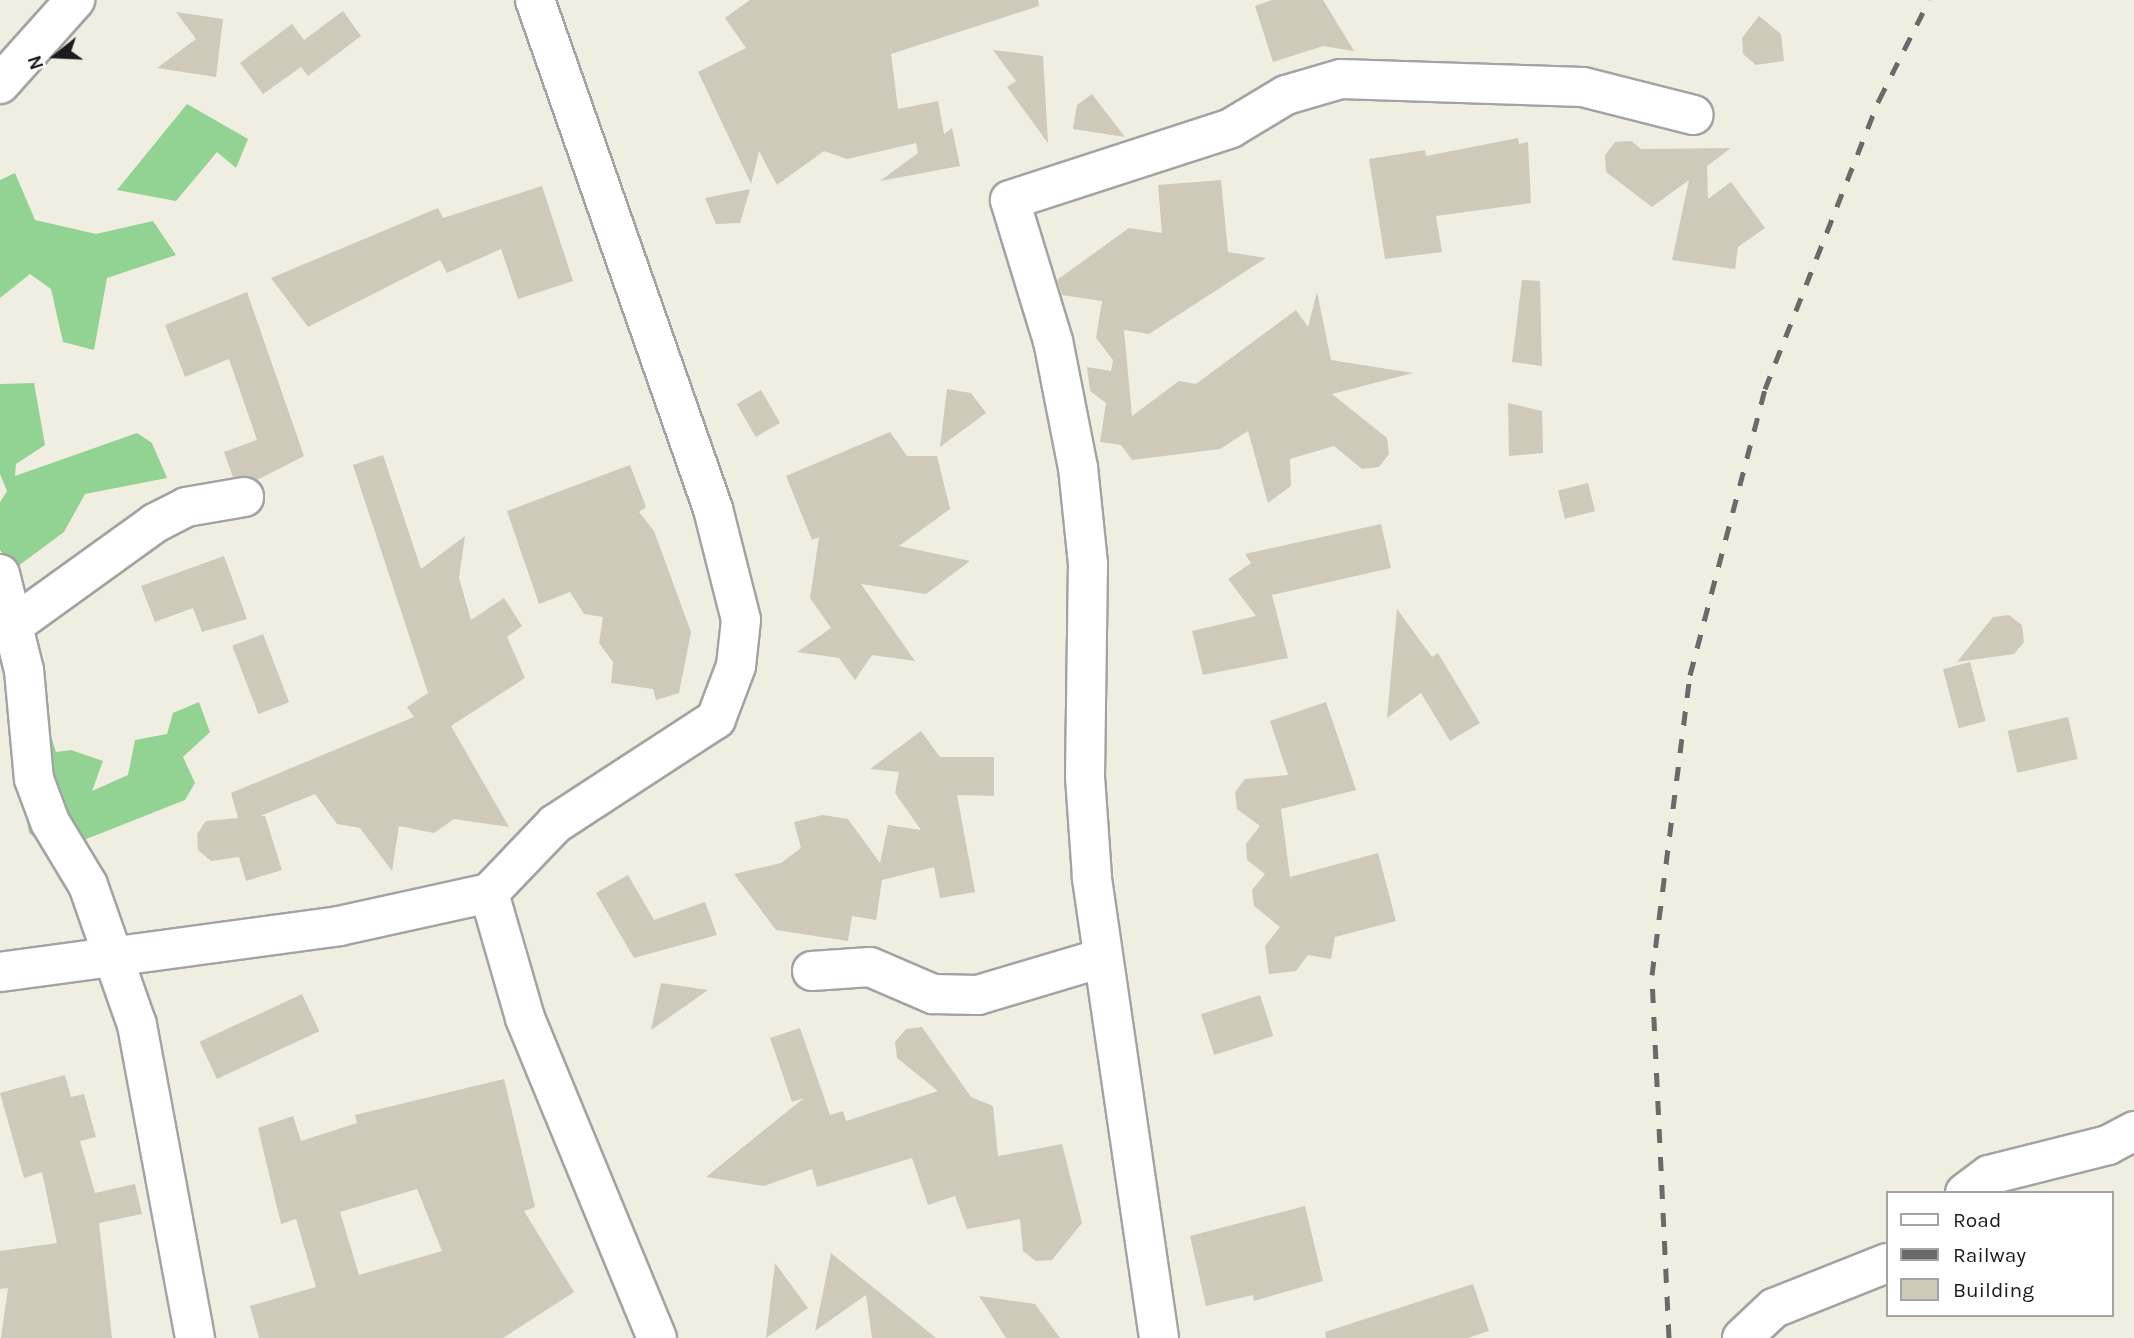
<!DOCTYPE html>
<style>
body{margin:0}
#map{position:relative;width:2134px;height:1338px;overflow:hidden;background:#efeee1;font-family:Karla,sans-serif}
div>[style]{position:absolute}
[style*='--x']{left:calc(var(--x)*1px);top:calc(var(--y)*1px);width:calc(var(--w)*1px);rotate:calc(var(--a)*1deg)}
.forest>*{inset:0;background:#92d292}
.building>*{inset:0;background:#cfc9ba;transform-origin:0 0}
.roads{filter:drop-shadow(2px 0 #a3a3a3) drop-shadow(-2px 0 #a3a3a3) drop-shadow(0 2px #a3a3a3) drop-shadow(0 -2px #a3a3a3)}
.street>*{height:38px;margin:-19px;padding:0 19px;transform-origin:19px;border-radius:19px;background:#fff}
.rail>*{height:5px;margin-top:-2.5px;transform-origin:0;background:repeating-linear-gradient(90deg,#6a6a6a 0 14px,transparent 0 28px)}
span{translate:-50% -50%;white-space:nowrap;text-align:center;line-height:1.15;-webkit-text-stroke:6px #fff;paint-order:stroke}
.legend{position:absolute;left:1886px;top:1191px;width:228px;height:126px;box-sizing:border-box;background:#fff;border:2px solid #a4a4a4;margin:0;padding:9px 12px;list-style:none;font-size:21px;color:#1c1c1c}
.legend li{display:flex;align-items:center;gap:14px;height:35px}
.legend b{width:35px;border:2px solid #a4a4a4}
.north{position:absolute;left:21px;top:21px;width:70px;height:70px;-webkit-text-stroke:5px #fff;paint-order:stroke;rotate:252deg;font-size:19px;font-weight:700;line-height:28px;text-align:center;color:#1c1c1c}
.north::after{content:'';display:block;margin:auto;width:24px;height:32px;background:#1c1c1c;clip-path:polygon(50% 0,100% 100%,50% 72%,0 100%)}
</style>
<div id="map">
<div class="forest">
<i style="clip-path:polygon(187px 104px,248px 139px,236px 168px,217px 152px,176px 201px,117px 190px)"></i>
<i style="clip-path:polygon(15px 173px,35px 220px,96px 234px,153px 221px,176px 255px,107px 278px,94px 350px,63px 342px,51px 289px,30px 274px,0 298px,0 180px)"></i>
<i style="clip-path:polygon(34px 383px,45px 445px,16px 464px,15px 476px,137px 433px,152px 443px,167px 478px,85px 494px,64px 532px,14px 569px,0 550px,0 502px,7px 491px,0 474px,0 384px)"></i>
<i style="clip-path:polygon(39px 698px,56px 752px,71px 750px,103px 761px,92px 791px,128px 775px,135px 740px,167px 734px,173px 713px,199px 702px,210px 732px,183px 757px,195px 783px,185px 800px,56px 851px,29px 833px,8px 717px)"></i>
</div>
<div class="building">
<i style="clip-path:polygon(750px 0,1038px 0,1039px 6px,891px 54px,898px 109px,938px 101px,944px 134px,952px 128px,960px 166px,880px 181px,918px 153px,916px 143px,847px 159px,824px 151px,777px 185px,759px 151px,751px 184px,698px 72px,746px 48px,725px 18px)"></i>
<i style="clip-path:polygon(1272px 0,1323px 0,1354px 51px,1323px 46px,1273px 62px,1255px 6px)"></i>
<i style="clip-path:polygon(343px 11px,361px 36px,308px 76px,301px 67px,263px 94px,240px 63px,292px 24px,304px 40px)"></i>
<i style="clip-path:polygon(176px 12px,223px 19px,216px 77px,157px 68px,196px 39px)"></i>
<i style="clip-path:polygon(1759px 16px,1781px 34px,1784px 61px,1756px 65px,1743px 54px,1742px 38px)"></i>
<i style="clip-path:polygon(993px 50px,1043px 56px,1048px 143px,1007px 87px,1016px 81px)"></i>
<i style="clip-path:polygon(1092px 94px,1125px 137px,1073px 129px,1077px 105px)"></i>
<i style="clip-path:polygon(1518px 138px,1519px 144px,1528px 142px,1531px 203px,1436px 216px,1442px 252px,1385px 259px,1369px 159px,1425px 150px,1426px 156px)"></i>
<i style="clip-path:polygon(1631px 141px,1641px 149px,1731px 148px,1707px 166px,1708px 199px,1731px 182px,1765px 228px,1738px 247px,1735px 269px,1672px 260px,1689px 180px,1652px 207px,1606px 172px,1605px 155px,1615px 142px)"></i>
<i style="clip-path:polygon(1221px 180px,1228px 252px,1266px 258px,1149px 334px,1124px 330px,1132px 416px,1179px 381px,1196px 384px,1296px 310px,1308px 327px,1317px 292px,1331px 360px,1413px 373px,1332px 394px,1387px 438px,1389px 454px,1379px 467px,1362px 469px,1334px 446px,1290px 459px,1291px 486px,1268px 503px,1248px 431px,1220px 449px,1132px 460px,1121px 445px,1100px 442px,1106px 403px,1090px 391px,1087px 367px,1111px 371px,1113px 360px,1096px 338px,1102px 301px,1062px 295px,1057px 280px,1129px 228px,1162px 233px,1158px 185px)"></i>
<i style="clip-path:polygon(542px 186px,573px 281px,518px 299px,501px 249px,447px 273px,440px 260px,308px 327px,271px 278px,438px 208px,443px 218px)"></i>
<i style="clip-path:polygon(750px 189px,740px 223px,716px 224px,705px 198px)"></i>
<i style="clip-path:polygon(1522px 280px,1540px 281px,1542px 366px,1512px 362px)"></i>
<i style="clip-path:polygon(247px 292px,304px 456px,257px 480px,233px 477px,224px 452px,257px 440px,229px 359px,185px 377px,165px 325px)"></i>
<i style="clip-path:polygon(947px 389px,971px 393px,986px 413px,940px 447px)"></i>
<i style="left:761px;top:390px;width:38px;height:28px;rotate:60deg"></i>
<i style="clip-path:polygon(1508px 403px,1542px 411px,1543px 453px,1509px 456px)"></i>
<i style="clip-path:polygon(890px 432px,907px 456px,937px 456px,950px 509px,899px 546px,970px 561px,926px 594px,861px 584px,915px 661px,872px 655px,855px 680px,839px 658px,797px 652px,831px 628px,810px 598px,819px 537px,812px 540px,786px 476px)"></i>
<i style="clip-path:polygon(383px 455px,421px 569px,465px 536px,459px 578px,471px 620px,504px 598px,522px 626px,507px 637px,525px 678px,451px 726px,509px 827px,454px 819px,434px 833px,399px 826px,392px 871px,360px 828px,337px 824px,315px 794px,260px 816px,265px 816px,282px 870px,246px 881px,239px 857px,211px 861px,198px 850px,197px 834px,206px 821px,238px 818px,231px 793px,414px 717px,407px 707px,428px 693px,353px 465px)"></i>
<i style="clip-path:polygon(630px 465px,646px 507px,639px 512px,654px 531px,691px 632px,679px 693px,656px 700px,653px 689px,611px 683px,613px 662px,599px 643px,603px 617px,584px 614px,570px 592px,539px 604px,507px 511px)"></i>
<i style="left:1588px;top:483px;width:29px;height:31px;rotate:76deg"></i>
<i style="clip-path:polygon(1381px 524px,1391px 568px,1272px 595px,1288px 658px,1203px 675px,1192px 631px,1256px 616px,1228px 579px,1251px 563px,1245px 554px)"></i>
<i style="clip-path:polygon(224px 556px,247px 619px,202px 632px,193px 608px,155px 622px,141px 586px)"></i>
<i style="clip-path:polygon(1397px 609px,1432px 657px,1438px 653px,1480px 723px,1450px 741px,1421px 693px,1387px 718px)"></i>
<i style="clip-path:polygon(2009px 615px,2022px 625px,2024px 642px,2014px 654px,1957px 662px,1993px 617px)"></i>
<i style="left:263px;top:634px;width:73px;height:33px;rotate:69deg"></i>
<i style="left:1970px;top:662px;width:61px;height:28px;rotate:75deg"></i>
<i style="clip-path:polygon(1326px 702px,1356px 790px,1281px 809px,1290px 877px,1378px 853px,1396px 921px,1335px 937px,1331px 959px,1308px 955px,1296px 971px,1269px 974px,1265px 946px,1280px 927px,1254px 906px,1252px 890px,1265px 874px,1247px 860px,1246px 844px,1260px 826px,1237px 809px,1235px 792px,1245px 779px,1288px 775px,1270px 721px)"></i>
<i style="left:2068px;top:717px;width:43px;height:62px;rotate:77deg"></i>
<i style="clip-path:polygon(921px 731px,940px 757px,994px 757px,994px 796px,957px 795px,975px 892px,940px 898px,934px 867px,882px 880px,876px 920px,852px 916px,848px 941px,776px 930px,734px 874px,781px 863px,801px 848px,794px 822px,823px 815px,848px 819px,880px 863px,888px 825px,921px 830px,895px 793px,899px 772px,870px 769px)"></i>
<i style="clip-path:polygon(628px 875px,654px 920px,705px 902px,717px 935px,634px 958px,596px 893px)"></i>
<i style="clip-path:polygon(661px 983px,708px 990px,651px 1030px)"></i>
<i style="left:302px;top:994px;width:41px;height:113px;rotate:65deg"></i>
<i style="left:1260px;top:995px;width:43px;height:62px;rotate:72deg"></i>
<i style="clip-path:polygon(922px 1027px,971px 1097px,993px 1106px,998px 1156px,1062px 1144px,1082px 1223px,1052px 1260px,1036px 1261px,1023px 1251px,1020px 1219px,967px 1229px,955px 1196px,928px 1205px,912px 1158px,817px 1187px,812px 1169px,764px 1186px,706px 1177px,804px 1098px,792px 1102px,770px 1038px,800px 1028px,830px 1115px,843px 1111px,846px 1121px,938px 1091px,897px 1058px,895px 1042px,906px 1029px)"></i>
<i style="clip-path:polygon(65px 1075px,71px 1097px,84px 1094px,96px 1137px,80px 1141px,95px 1193px,135px 1184px,142px 1214px,99px 1223px,112px 1338px,1px 1338px,8px 1288px,0 1289px,0 1251px,57px 1243px,42px 1172px,24px 1178px,0 1093px)"></i>
<i style="clip-path:polygon(evenodd,504px 1079px,535px 1207px,524px 1211px,574px 1292px,503px 1338px,259px 1338px,250px 1306px,316px 1287px,296px 1219px,281px 1224px,258px 1128px,293px 1116px,301px 1141px,357px 1123px,355px 1115px,504px 1079px,417px 1189px,442px 1251px,359px 1275px,340px 1212px,417px 1189px)"></i>
<i style="clip-path:polygon(1305px 1206px,1323px 1281px,1254px 1301px,1253px 1295px,1206px 1306px,1190px 1236px)"></i>
<i style="clip-path:polygon(831px 1253px,869px 1284px,936px 1338px,872px 1338px,866px 1295px,815px 1331px)"></i>
<i style="clip-path:polygon(775px 1263px,808px 1308px,766px 1338px)"></i>
<i style="clip-path:polygon(1473px 1284px,1489px 1331px,1468px 1338px,1326px 1338px,1325px 1332px)"></i>
<i style="clip-path:polygon(979px 1296px,1035px 1304px,1060px 1338px,1006px 1338px)"></i>
</div>
<div class="roads">
<div class="street">
<i style="--x:535;--y:0;--w:539;--a:70.72"></i>
<i style="--x:713;--y:509;--w:114;--a:75.8"></i>
<i style="--x:741;--y:620;--w:46;--a:96.2"></i>
<i style="--x:736;--y:666;--w:57;--a:110.7"></i>
<i style="--x:716;--y:719;--w:192;--a:146.9"></i>
<i style="--x:555;--y:824;--w:95;--a:133.7"></i>
<i style="--x:489;--y:893;--w:130;--a:73.9"></i>
<i style="--x:525;--y:1018;--w:346;--a:67.6"></i>
<i style="--x:0;--y:84;--w:113;--a:-48.2"></i>
<i style="--x:0;--y:574;--w:99;--a:76"></i>
<i style="--x:24;--y:670;--w:109;--a:84.8"></i>
<i style="--x:34;--y:779;--w:46;--a:69.6"></i>
<i style="--x:50;--y:822;--w:74;--a:58.9"></i>
<i style="--x:88;--y:885;--w:148;--a:70.7"></i>
<i style="--x:137;--y:1025;--w:318;--a:79.5"></i>
<i style="--x:15;--y:624;--w:173;--a:-35.8"></i>
<i style="--x:155;--y:523;--w:35;--a:-27"></i>
<i style="--x:186;--y:507;--w:59;--a:-9.8"></i>
<i style="--x:812;--y:971;--w:58;--a:-3.9"></i>
<i style="--x:870;--y:967;--w:69;--a:23.2"></i>
<i style="--x:933;--y:994;--w:45;--a:1.3"></i>
<i style="--x:978;--y:995;--w:129;--a:-16.6"></i>
<i style="--x:0;--y:972;--w:342;--a:-7.7"></i>
<i style="--x:339;--y:926;--w:154;--a:-12.4"></i>
<i style="--x:1965;--y:1193;--w:30;--a:-37"></i>
<i style="--x:1989;--y:1175;--w:123;--a:-14.1"></i>
<i style="--x:2108;--y:1145;--w:30;--a:-28"></i>
<i style="--x:1159;--y:1338;--w:466;--a:-98.3"></i>
<i style="--x:1092;--y:877;--w:100;--a:-94"></i>
<i style="--x:1085;--y:777;--w:213;--a:-89.2"></i>
<i style="--x:1088;--y:564;--w:97;--a:-95.9"></i>
<i style="--x:1078;--y:468;--w:129;--a:-101.1"></i>
<i style="--x:1053;--y:341;--w:147;--a:-107"></i>
<i style="--x:1010;--y:200;--w:232;--a:-18"></i>
<i style="--x:1231;--y:128;--w:64;--a:-31"></i>
<i style="--x:1286;--y:95;--w:57;--a:-16.2"></i>
<i style="--x:1341;--y:79;--w:242;--a:1.9"></i>
<i style="--x:1583;--y:87;--w:114;--a:14.2"></i>
<i style="--x:1742;--y:1338;--w:44;--a:-43.2"></i>
<i style="--x:1774;--y:1308;--w:122;--a:-21.7"></i>
</div>
</div>
<div class="rail">
<i style="--x:1669;--y:1338;--w:363;--a:-92.7"></i>
<i style="--x:1652;--y:975;--w:302;--a:-82.8"></i>
<i style="--x:1690;--y:675;--w:296;--a:-75.3"></i>
<i style="--x:1765;--y:389;--w:311;--a:-68.5"></i>
<i style="--x:1879;--y:100;--w:112;--a:-63.4"></i>
</div>
<ul class="legend">
<li><b style="height:9px;background:#fff"></b>Road</li>
<li><b style="height:9px;background:#6a6a6a"></b>Railway</li>
<li><b style="height:19px;background:#cfc9ba"></b>Building</li>
</ul>
<div class="north">N</div>
</div>
